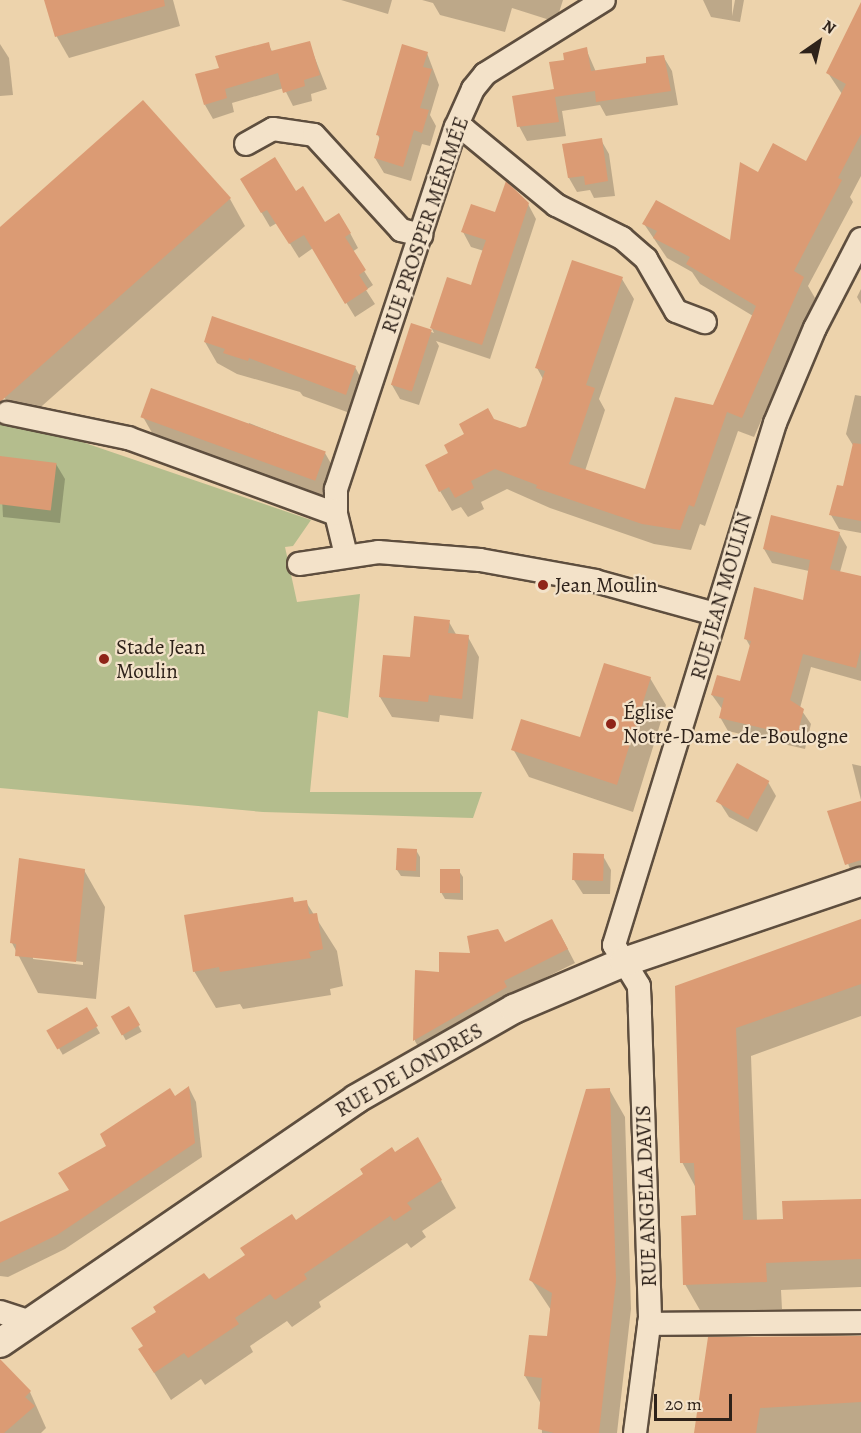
<!DOCTYPE html>
<meta charset="utf-8">
<style>
body{margin:0}
#map{position:relative;width:861px;height:1433px;overflow:hidden;background:#edd3ac;font-family:Alegreya,serif}
div>[style]{position:absolute}
[style*='--x']{left:calc(var(--x)*1px);top:calc(var(--y)*1px);width:calc(var(--w)*1px);rotate:calc(var(--a)*1deg)}
.green>*{inset:0;background:#b4bd8d}
.shadow>*{inset:0;background:#0003;transform-origin:0 0}
.building>*{inset:0;background:#db9b74;transform-origin:0 0}
.roads{filter:drop-shadow(2px 0 #5e4e3e) drop-shadow(-2px 0 #5e4e3e) drop-shadow(0 2px #5e4e3e) drop-shadow(0 -2px #5e4e3e)}
.minor>*{height:22px;margin:-11px;padding:0 11px;transform-origin:11px;border-radius:11px;background:#f3e2c9}
.tertiary>*{height:28px;margin:-14px;padding:0 14px;transform-origin:14px;border-radius:14px;background:#f3e2c9}
.dots>*{width:16px;height:16px;translate:-50% -50%;box-sizing:border-box;border:3px solid #f3e2c9;border-radius:50%}
span{translate:-50% -50%;white-space:nowrap;text-align:center;line-height:1.15;-webkit-text-stroke:4.5px #f3e2c9;paint-order:stroke}
.street-label{font-size:21px;color:#2e221a}
.poi-label{font-size:21px;color:#2e221a}
.left{translate:0 -50%;text-align:left}
.north{position:absolute;left:789px;top:12px;width:60px;height:60px;-webkit-text-stroke:4px #f3e2c9;paint-order:stroke;rotate:34deg;font-size:16px;font-weight:700;line-height:24px;text-align:center;color:#2e221a}
.north::after{content:'';display:block;margin:auto;width:21px;height:27px;background:#2e221a;clip-path:polygon(50% 0,100% 100%,50% 72%,0 100%)}
.scale{position:absolute;left:654px;top:1394px;width:78px;height:27px;box-sizing:border-box;border:3px solid #2e221a;border-top:0;padding-left:8px;font-size:18px;line-height:21px;white-space:nowrap;color:#2e221a;-webkit-text-stroke:4px #f3e2c9;paint-order:stroke}
</style>
<div id="map">
<div class="green">
<i style="clip-path:polygon(0 414px,311px 520px,293px 546px,285px 547px,297px 602px,360px 594px,348px 718px,318px 711px,310px 792px,482px 792px,473px 818px,263px 812px,0 788px)"></i>
</div>
<div class="shadow">
<i style="clip-path:polygon(58px 0,173px 0,180px 26px,69px 58px,57px 37px,46px 4px)"></i>
<i style="clip-path:polygon(341px 0,392px 0,388px 14px)"></i>
<i style="clip-path:polygon(422px 0,563px 0,556px 22px,512px 8px,505px 32px,440px 15px,433px 3px)"></i>
<i style="clip-path:polygon(703px 0,732px 0,732px 16px,735px 0,744px 0,740px 22px,711px 17px)"></i>
<i style="clip-path:polygon(861px 5px,861px 176px,850px 197px,853px 202px,808px 286px,815px 298px,754px 437px,738px 431px,705px 526px,700px 524px,691px 550px,654px 544px,550px 508px,507px 489px,481px 502px,484px 509px,468px 517px,461px 507px,452px 511px,440px 491px,450px 453px,494px 420px,520px 430px,527px 428px,543px 379px,537px 368px,622px 279px,634px 299px,599px 399px,605px 410px,585px 471px,646px 490px,714px 407px,753px 316px,700px 284px,692px 272px,667px 258px,644px 224px,731px 242px,759px 174px,807px 163px,842px 94px,828px 73px)"></i>
<i style="clip-path:polygon(309px 43px,327px 89px,311px 94px,312px 101px,293px 106px,284px 88px,232px 103px,234px 112px,213px 119px,205px 105px,221px 69px,268px 44px,273px 53px)"></i>
<i style="clip-path:polygon(0 44px,9px 58px,13px 95px,0 96px)"></i>
<i style="clip-path:polygon(586px 49px,596px 72px,647px 64px,663px 56px,672px 71px,678px 105px,606px 116px,600px 105px,562px 111px,566px 136px,527px 141px,519px 126px,555px 91px,565px 61px)"></i>
<i style="clip-path:polygon(427px 53px,439px 85px,430px 115px,436px 126px,430px 146px,422px 144px,411px 181px,384px 173px,375px 158px,380px 140px,378px 135px)"></i>
<i style="clip-path:polygon(601px 140px,609px 154px,615px 196px,594px 198px,590px 190px,577px 192px,569px 178px,564px 145px)"></i>
<i style="clip-path:polygon(250px 193px,295px 193px,324px 224px,350px 233px,358px 248px,352px 252px,373px 285px,366px 290px,375px 304px,355px 317px,313px 248px,299px 258px,277px 223px,270px 227px)"></i>
<i style="clip-path:polygon(230px 199px,245px 226px,25px 421px,0 393px,0 229px)"></i>
<i style="clip-path:polygon(528px 204px,536px 219px,490px 359px,436px 341px,439px 346px,419px 405px,400px 399px,392px 385px,412px 325px,434px 333px,431px 327px,472px 287px,484px 251px,471px 247px,463px 232px,496px 214px)"></i>
<i style="clip-path:polygon(861px 289px,861px 304px,857px 297px)"></i>
<i style="clip-path:polygon(205px 342px,355px 367px,367px 389px,358px 416px,303px 396px,300px 392px,237px 374px,217px 363px)"></i>
<i style="clip-path:polygon(855px 395px,861px 396px,861px 533px,839px 529px,831px 515px,844px 488px,854px 447px,846px 434px)"></i>
<i style="clip-path:polygon(143px 417px,248px 427px,249px 423px,325px 453px,337px 474px,329px 498px,155px 438px)"></i>
<i style="clip-path:polygon(0 458px,56px 464px,65px 479px,60px 523px,3px 517px)"></i>
<i style="clip-path:polygon(839px 533px,847px 547px,840px 572px,861px 577px,861px 681px,811px 667px,800px 708px,811px 724px,805px 749px,728px 731px,720px 717px,722px 709px,712px 695px,741px 683px,751px 648px,746px 639px,804px 601px,809px 571px,772px 563px,764px 549px)"></i>
<i style="clip-path:polygon(449px 622px,457px 636px,468px 637px,479px 657px,473px 719px,440px 715px,439px 722px,392px 717px,380px 697px)"></i>
<i style="clip-path:polygon(650px 678px,666px 705px,633px 812px,529px 777px,513px 749px,581px 739px)"></i>
<i style="clip-path:polygon(852px 764px,861px 766px,861px 800px)"></i>
<i style="clip-path:polygon(768px 782px,776px 796px,757px 832px,729px 817px,720px 803px)"></i>
<i style="clip-path:polygon(861px 802px,861px 874px,853px 877px,829px 812px)"></i>
<i style="clip-path:polygon(416px 850px,420px 857px,420px 877px,401px 876px,397px 870px)"></i>
<i style="clip-path:polygon(603px 856px,611px 870px,610px 894px,583px 894px,574px 880px)"></i>
<i style="clip-path:polygon(evenodd,84px 870px,105px 907px,96px 999px,38px 993px,12px 943px,84px 870px,33px 956px,83px 962px,83px 965px,33px 959px,33px 956px)"></i>
<i style="clip-path:polygon(459px 871px,463px 877px,463px 900px,445px 899px,441px 892px)"></i>
<i style="clip-path:polygon(306px 902px,337px 951px,343px 986px,330px 989px,331px 995px,243px 1009px,240px 1004px,216px 1008px,194px 971px)"></i>
<i style="clip-path:polygon(861px 921px,861px 1016px,751px 1056px,757px 1221px,784px 1220px,861px 1200px,861px 1287px,781px 1290px,782px 1309px,701px 1312px,685px 1284px,697px 1216px,696px 1188px,682px 1162px,676px 987px)"></i>
<i style="clip-path:polygon(560px 934px,575px 963px,510px 995px,422px 1054px,415px 1041px,416px 971px,441px 974px,505px 944px)"></i>
<i style="left:129px;top:1008px;width:27px;height:18px;rotate:62deg"></i>
<i style="left:86px;top:1009px;width:28px;height:43px;rotate:60deg"></i>
<i style="clip-path:polygon(189px 1088px,196px 1102px,202px 1157px,65px 1249px,8px 1277px,0 1276px,0 1225px,71px 1191px,108px 1147px)"></i>
<i style="clip-path:polygon(609px 1089px,625px 1117px,631px 1309px,617px 1433px,542px 1433px,541px 1404px,525px 1376px,548px 1338px,551px 1310px,531px 1280px)"></i>
<i style="clip-path:polygon(395px 1155px,433px 1166px,456px 1208px,422px 1231px,426px 1237px,411px 1248px,407px 1243px,319px 1302px,321px 1307px,292px 1327px,287px 1321px,250px 1346px,253px 1352px,205px 1385px,201px 1379px,171px 1400px,140px 1350px,208px 1281px)"></i>
<i style="clip-path:polygon(861px 1338px,861px 1433px,696px 1433px)"></i>
<i style="clip-path:polygon(0 1374px,30px 1392px,46px 1428px,41px 1433px,0 1433px)"></i>
</div>
<div class="building">
<i style="clip-path:polygon(44px 0,164px 0,165px 6px,55px 37px)"></i>
<i style="clip-path:polygon(861px 2px,861px 134px,838px 178px,842px 180px,794px 271px,804px 277px,742px 418px,727px 412px,694px 507px,689px 505px,680px 530px,642px 524px,536px 488px,537px 485px,495px 469px,471px 481px,474px 488px,455px 498px,449px 487px,439px 492px,425px 465px,448px 453px,444px 445px,464px 434px,459px 424px,488px 408px,494px 419px,520px 428px,526px 426px,545px 371px,535px 368px,572px 260px,623px 277px,586px 385px,595px 388px,569px 464px,645px 489px,675px 397px,713px 405px,756px 306px,686px 264px,690px 257px,653px 238px,657px 231px,642px 224px,656px 200px,730px 240px,740px 162px,758px 172px,773px 143px,806px 161px,846px 84px,826px 73px)"></i>
<i style="clip-path:polygon(310px 41px,320px 75px,304px 80px,305px 86px,283px 93px,278px 73px,225px 89px,227px 98px,204px 105px,195px 74px,219px 68px,215px 56px,269px 42px,271px 51px)"></i>
<i style="clip-path:polygon(402px 44px,428px 52px,423px 67px,432px 69px,420px 108px,429px 110px,422px 133px,414px 130px,403px 167px,374px 158px,380px 136px,376px 135px)"></i>
<i style="clip-path:polygon(587px 47px,591px 71px,646px 63px,646px 57px,664px 55px,671px 91px,596px 102px,595px 91px,555px 97px,559px 122px,517px 127px,512px 96px,554px 89px,549px 62px,564px 60px,563px 53px)"></i>
<i style="clip-path:polygon(143px 100px,231px 198px,0 402px,0 227px)"></i>
<i style="clip-path:polygon(602px 138px,608px 181px,585px 185px,584px 176px,568px 178px,562px 144px)"></i>
<i style="clip-path:polygon(275px 157px,296px 191px,303px 186px,325px 222px,339px 213px,351px 233px,345px 237px,366px 270px,359px 275px,368px 289px,345px 304px,304px 235px,289px 244px,267px 210px,261px 213px,240px 179px)"></i>
<i style="clip-path:polygon(506px 181px,529px 203px,482px 345px,430px 328px,447px 277px,471px 285px,478px 263px,486px 240px,461px 232px,471px 204px,495px 212px)"></i>
<i style="clip-path:polygon(212px 316px,356px 366px,346px 395px,249px 358px,248px 361px,223px 353px,225px 349px,204px 342px)"></i>
<i style="left:411px;top:323px;width:22px;height:65px;rotate:18deg"></i>
<i style="left:151px;top:388px;width:186px;height:31px;rotate:20deg"></i>
<i style="clip-path:polygon(853px 443px,861px 444px,861px 521px,829px 515px,837px 485px,843px 486px)"></i>
<i style="left:0;top:456px;width:57px;height:48px;rotate:7deg"></i>
<i style="clip-path:polygon(771px 515px,840px 532px,830px 569px,861px 576px,861px 648px,856px 668px,803px 654px,790px 700px,804px 709px,797px 736px,719px 718px,724px 698px,711px 695px,717px 675px,740px 681px,751px 641px,744px 639px,754px 587px,803px 600px,810px 560px,763px 549px)"></i>
<i style="clip-path:polygon(414px 616px,450px 620px,448px 633px,469px 635px,462px 699px,429px 695px,428px 702px,379px 697px,383px 655px,410px 657px)"></i>
<i style="clip-path:polygon(604px 663px,651px 677px,617px 785px,511px 750px,521px 719px,580px 737px)"></i>
<i style="left:737px;top:763px;width:37px;height:44px;rotate:29deg"></i>
<i style="clip-path:polygon(861px 801px,861px 860px,845px 865px,827px 811px)"></i>
<i style="left:397px;top:848px;width:20px;height:22px;rotate:3deg"></i>
<i style="left:573px;top:853px;width:31px;height:27px;rotate:2deg"></i>
<i style="clip-path:polygon(19px 858px,85px 869px,76px 962px,15px 956px,16px 944px,10px 943px)"></i>
<i style="left:440px;top:869px;width:20px;height:24px"></i>
<i style="clip-path:polygon(293px 897px,294px 902px,307px 900px,309px 914px,317px 913px,323px 949px,309px 952px,311px 958px,220px 972px,219px 967px,193px 972px,184px 915px)"></i>
<i style="clip-path:polygon(552px 919px,568px 949px,504px 981px,507px 987px,413px 1041px,415px 970px,439px 972px,439px 952px,470px 953px,467px 936px,498px 929px,505px 942px)"></i>
<i style="clip-path:polygon(861px 919px,861px 984px,736px 1028px,743px 1220px,783px 1219px,782px 1201px,861px 1199px,861px 1259px,766px 1263px,767px 1282px,683px 1285px,681px 1216px,696px 1215px,694px 1163px,680px 1163px,675px 986px)"></i>
<i style="left:129px;top:1006px;width:22px;height:21px;rotate:60deg"></i>
<i style="left:87px;top:1007px;width:22px;height:47px;rotate:60deg"></i>
<i style="clip-path:polygon(189px 1086px,195px 1143px,57px 1235px,0 1263px,0 1222px,69px 1190px,58px 1173px,106px 1146px,100px 1134px,170px 1088px,175px 1096px)"></i>
<i style="clip-path:polygon(610px 1088px,616px 1281px,599px 1433px,554px 1433px,538px 1429px,542px 1378px,524px 1376px,529px 1335px,547px 1336px,552px 1293px,529px 1280px,586px 1089px)"></i>
<i style="clip-path:polygon(418px 1137px,442px 1180px,407px 1203px,412px 1209px,394px 1221px,390px 1216px,304px 1274px,307px 1279px,275px 1300px,270px 1294px,235px 1318px,239px 1324px,188px 1358px,184px 1353px,154px 1373px,138px 1349px,143px 1346px,131px 1328px,156px 1312px,153px 1307px,204px 1273px,209px 1279px,245px 1255px,240px 1248px,292px 1214px,296px 1220px,363px 1174px,360px 1169px,392px 1147px,395px 1152px)"></i>
<i style="clip-path:polygon(861px 1336px,861px 1402px,760px 1408px,756px 1433px,694px 1433px,708px 1337px)"></i>
<i style="clip-path:polygon(0 1359px,31px 1391px,25px 1397px,35px 1406px,4px 1433px,0 1433px)"></i>
</div>
<div class="roads">
<div class="minor">
<i style="--x:456;--y:127;--w:9;--a:18"></i>
<i style="--x:465;--y:130;--w:118;--a:39.5"></i>
<i style="--x:556;--y:205;--w:74;--a:26.6"></i>
<i style="--x:622;--y:238;--w:32;--a:41"></i>
<i style="--x:646;--y:259;--w:60;--a:60"></i>
<i style="--x:676;--y:311;--w:31;--a:21"></i>
<i style="--x:246;--y:144;--w:31;--a:-29"></i>
<i style="--x:273;--y:129;--w:41;--a:8.3"></i>
<i style="--x:314;--y:135;--w:129;--a:47.5"></i>
<i style="--x:401;--y:230;--w:21;--a:14"></i>
<i style="--x:7;--y:413;--w:124;--a:11.7"></i>
<i style="--x:128;--y:438;--w:221;--a:20.1"></i>
<i style="--x:346;--y:555;--w:42;--a:-103.7"></i>
<i style="--x:336;--y:514;--w:25;--a:-90"></i>
<i style="--x:336;--y:489;--w:381;--a:-71.7"></i>
<i style="--x:456;--y:127;--w:42;--a:-65.9"></i>
<i style="--x:473;--y:89;--w:19;--a:-51"></i>
<i style="--x:485;--y:74;--w:140;--a:-31.9"></i>
<i style="--x:299;--y:564;--w:80;--a:-8.6"></i>
<i style="--x:378;--y:552;--w:102;--a:4.5"></i>
<i style="--x:480;--y:560;--w:117;--a:10.3"></i>
<i style="--x:595;--y:581;--w:124;--a:15.4"></i>
<i style="--x:0;--y:1312;--w:29;--a:18"></i>
<i style="--x:649;--y:1324;--w:212;--a:-0.5"></i>
<i style="--x:635;--y:1433;--w:117;--a:-82.6"></i>
<i style="--x:650;--y:1317;--w:309;--a:-91.9"></i>
<i style="--x:640;--y:1008;--w:22;--a:-93"></i>
<i style="--x:639;--y:986;--w:48;--a:-121.4"></i>
<i style="--x:614;--y:945;--w:546;--a:-72.86"></i>
<i style="--x:775;--y:423;--w:103;--a:-67.2"></i>
<i style="--x:815;--y:328;--w:100;--a:-62.7"></i>
</div>
<div class="tertiary">
<i style="--x:0;--y:1343;--w:432;--a:-34.4"></i>
<i style="--x:356;--y:1099;--w:182;--a:-29.7"></i>
<i style="--x:514;--y:1009;--w:120;--a:-23.1"></i>
<i style="--x:624;--y:962;--w:250;--a:-18.7"></i>
</div>
</div>
<div class="dots">
<i style="left:543px;top:585px;background:#8f2418"></i>
<i style="left:104px;top:659px;background:#8f2418"></i>
<i style="left:611px;top:724px;background:#8f2418"></i>
</div>
<div class="street-label">
<span style="left:425px;top:225px;rotate:-71deg">RUE PROSPER MÉRIMÉE</span>
<span style="left:721px;top:596px;rotate:-74deg">RUE JEAN MOULIN</span>
<span style="left:409px;top:1070px;rotate:-30deg">RUE DE LONDRES</span>
<span style="left:646px;top:1196px;rotate:-92deg">RUE ANGELA DAVIS</span>
</div>
<div class="poi-label">
<span class="left" style="left:555px;top:585px">Jean Moulin</span>
<span class="left" style="left:116px;top:659px">Stade Jean<br>Moulin</span>
<span class="left" style="left:623px;top:724px">Église<br>Notre-Dame-de-Boulogne</span>
</div>
<div class="north">N</div>
<div class="scale">20 m</div>
</div>
